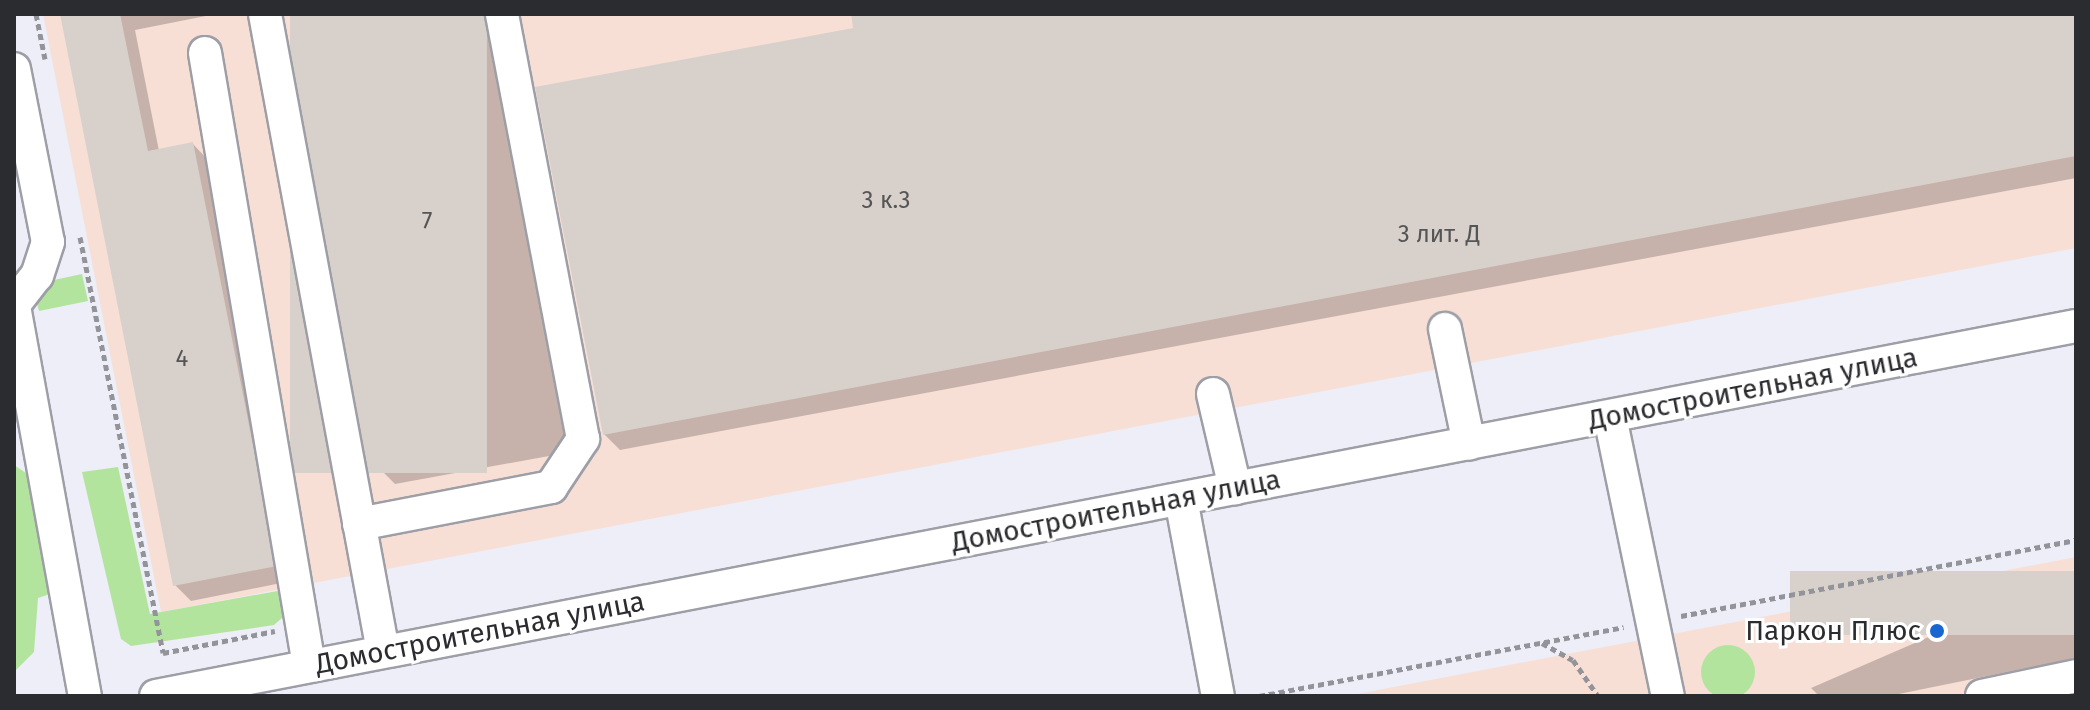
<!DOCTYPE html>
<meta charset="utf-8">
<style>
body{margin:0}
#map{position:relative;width:2090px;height:710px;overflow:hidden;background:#edeef7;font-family:"Fira Sans",sans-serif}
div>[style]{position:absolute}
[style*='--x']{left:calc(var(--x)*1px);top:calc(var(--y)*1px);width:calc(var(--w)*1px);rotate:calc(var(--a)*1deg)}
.industrial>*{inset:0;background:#f8dfd6}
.green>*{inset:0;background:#b3e49e}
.round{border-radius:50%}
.shadow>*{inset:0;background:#0003}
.building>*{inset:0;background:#d8d1cb;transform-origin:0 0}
.path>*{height:5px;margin-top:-2.5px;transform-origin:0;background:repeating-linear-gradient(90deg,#93949a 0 6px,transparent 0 10px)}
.roads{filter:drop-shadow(2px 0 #9d9ea6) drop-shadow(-2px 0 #9d9ea6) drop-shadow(0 2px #9d9ea6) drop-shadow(0 -2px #9d9ea6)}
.minor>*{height:32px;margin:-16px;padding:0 16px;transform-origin:16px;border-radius:16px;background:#fff}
.dots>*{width:22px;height:22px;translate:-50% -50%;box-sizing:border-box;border:4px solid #fff;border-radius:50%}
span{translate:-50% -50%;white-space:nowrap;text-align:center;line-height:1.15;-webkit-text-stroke:6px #fff;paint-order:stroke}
.number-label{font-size:24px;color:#565556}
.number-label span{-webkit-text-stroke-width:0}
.street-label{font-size:28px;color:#2b2c2f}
.poi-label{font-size:28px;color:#2b2c2f}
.right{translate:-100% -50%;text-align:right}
.frame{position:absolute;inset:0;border:16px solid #2b2c2f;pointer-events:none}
</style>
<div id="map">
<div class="industrial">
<i style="clip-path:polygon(43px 14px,2076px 14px,2076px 248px,161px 612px)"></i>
<i style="clip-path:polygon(2076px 557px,2076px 696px,1347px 696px)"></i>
</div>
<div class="green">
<i style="clip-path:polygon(82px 274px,88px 301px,39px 311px,36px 299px,54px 280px)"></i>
<i style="clip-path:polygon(14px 465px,26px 473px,50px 594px,38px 598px,34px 652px,14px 672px)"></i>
<i style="clip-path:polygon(118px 467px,150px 614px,283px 590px,282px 618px,274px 625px,131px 646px,121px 639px,82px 472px)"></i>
<i class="round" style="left:1701px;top:645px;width:54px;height:54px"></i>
</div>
<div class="shadow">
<i style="clip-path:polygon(62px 14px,216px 14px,135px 30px,159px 151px,193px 144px,208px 160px,291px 581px,191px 601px,175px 585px)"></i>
<i style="clip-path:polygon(292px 14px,502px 14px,582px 450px,395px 484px,375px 464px)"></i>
<i style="clip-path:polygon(853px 14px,2076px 14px,2076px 178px,620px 450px,604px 434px,855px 29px)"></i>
<i style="clip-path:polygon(2076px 573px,2076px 658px,1889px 696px,1819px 696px,1811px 688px)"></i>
</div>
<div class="building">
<i style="clip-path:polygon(60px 14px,120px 14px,148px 151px,193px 142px,277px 566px,173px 586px)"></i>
<i style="left:290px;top:14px;width:197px;height:459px"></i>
<i style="clip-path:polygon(851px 14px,2076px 14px,2076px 156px,603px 435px,535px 87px,853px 28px)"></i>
<i style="left:2076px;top:571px;width:64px;height:286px;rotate:90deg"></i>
</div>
<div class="path">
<i style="--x:36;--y:14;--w:46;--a:78.7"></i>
<i style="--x:80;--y:237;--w:424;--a:78.7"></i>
<i style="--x:163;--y:653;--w:114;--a:-11.1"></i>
<i style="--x:1681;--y:616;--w:402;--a:-10.9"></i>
<i style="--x:1542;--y:643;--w:35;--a:29"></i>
<i style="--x:1573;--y:660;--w:44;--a:55.2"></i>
<i style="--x:1259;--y:696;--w:371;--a:-10.7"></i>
</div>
<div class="roads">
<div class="minor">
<i style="--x:265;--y:14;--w:648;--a:79.51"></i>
<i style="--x:205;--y:53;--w:621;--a:80.36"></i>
<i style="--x:14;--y:69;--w:176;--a:78.9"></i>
<i style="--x:48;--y:242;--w:35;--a:108"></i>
<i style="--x:37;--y:275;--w:37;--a:128"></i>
<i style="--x:14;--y:306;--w:396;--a:79.7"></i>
<i style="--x:1445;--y:329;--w:117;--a:78.2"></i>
<i style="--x:1213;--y:394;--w:97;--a:76.8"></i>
<i style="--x:1610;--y:417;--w:285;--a:78.3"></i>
<i style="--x:1181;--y:499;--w:200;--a:79.4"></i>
<i style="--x:359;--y:524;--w:196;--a:-10.9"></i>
<i style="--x:551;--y:487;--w:58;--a:-56.3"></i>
<i style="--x:583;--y:439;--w:433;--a:-100.8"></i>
<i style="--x:156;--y:696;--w:1955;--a:-10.91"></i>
<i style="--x:1982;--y:696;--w:96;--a:-12"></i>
</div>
</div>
<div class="dots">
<i style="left:1937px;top:631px;background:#1966d0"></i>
</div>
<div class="number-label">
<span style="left:886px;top:201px">3 к.3</span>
<span style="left:427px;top:222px">7</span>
<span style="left:1439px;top:235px">3 лит. Д</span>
<span style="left:182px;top:359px">4</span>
</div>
<div class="street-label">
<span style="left:1753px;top:389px;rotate:-11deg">Домостроительная улица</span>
<span style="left:1116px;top:511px;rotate:-11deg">Домостроительная улица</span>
<span style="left:480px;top:633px;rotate:-11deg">Домостроительная улица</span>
</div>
<div class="poi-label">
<span class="right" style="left:1921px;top:631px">Паркон Плюс</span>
</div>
<div class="frame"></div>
</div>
